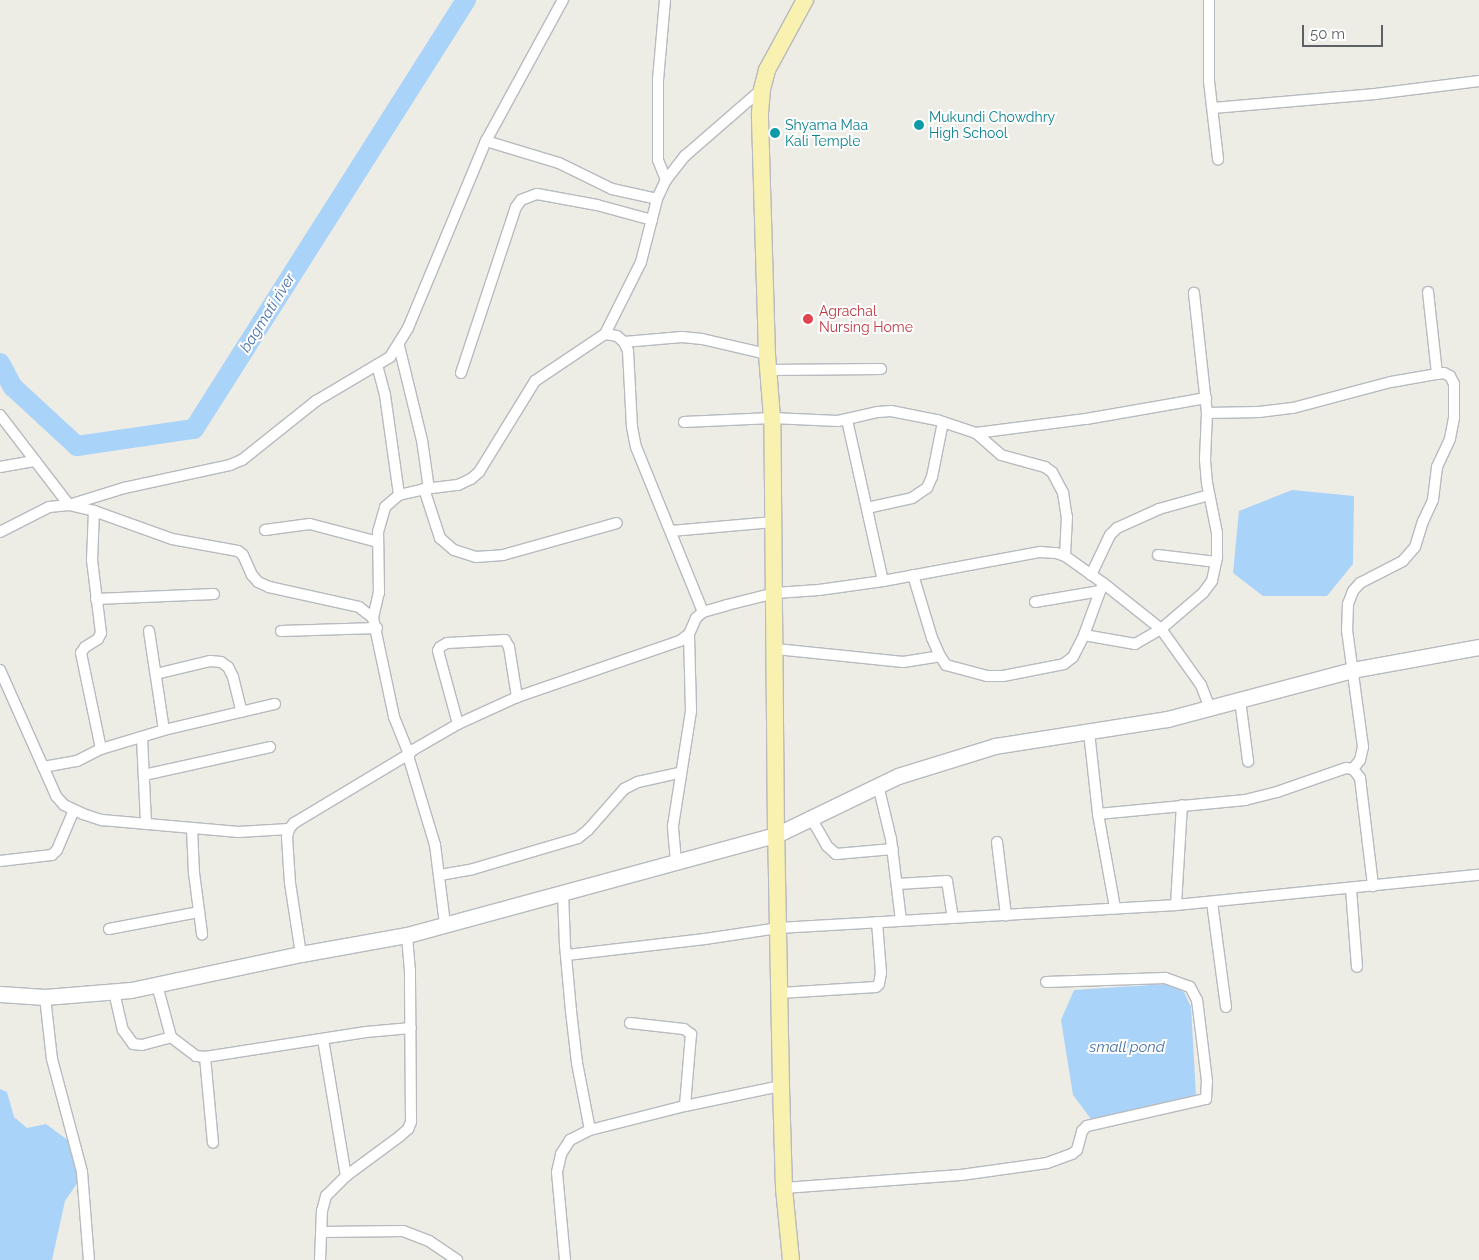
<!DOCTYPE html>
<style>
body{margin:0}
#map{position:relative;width:1479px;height:1260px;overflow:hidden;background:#eeede5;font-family:Raleway,sans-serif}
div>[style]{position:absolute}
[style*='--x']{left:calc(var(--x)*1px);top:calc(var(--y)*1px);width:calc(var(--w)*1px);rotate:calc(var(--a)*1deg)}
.water>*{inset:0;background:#aad3f9}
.river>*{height:20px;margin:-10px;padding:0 10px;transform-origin:10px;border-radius:10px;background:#aad3f9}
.roads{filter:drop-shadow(1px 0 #b7babe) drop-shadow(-1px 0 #b7babe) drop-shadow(0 1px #b7babe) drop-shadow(0 -1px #b7babe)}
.street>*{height:10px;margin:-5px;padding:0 5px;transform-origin:5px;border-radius:5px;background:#fff}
.secondary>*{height:15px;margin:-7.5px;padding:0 7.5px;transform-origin:7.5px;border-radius:7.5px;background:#fff}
.primary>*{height:16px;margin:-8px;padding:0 8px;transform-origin:8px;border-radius:8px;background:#f9f1af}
.dots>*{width:14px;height:14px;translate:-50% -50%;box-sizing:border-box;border:2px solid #fff;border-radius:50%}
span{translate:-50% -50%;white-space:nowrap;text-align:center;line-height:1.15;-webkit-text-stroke:4px #fff;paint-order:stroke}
.culture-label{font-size:14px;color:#0d838f}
.left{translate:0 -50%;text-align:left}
.health-label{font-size:14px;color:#be3a42}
.water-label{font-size:15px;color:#4873ab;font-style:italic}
.scale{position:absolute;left:1302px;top:25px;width:81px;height:22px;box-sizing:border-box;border:2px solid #5d6064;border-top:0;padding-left:6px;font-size:15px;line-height:18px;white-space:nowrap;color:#5d6064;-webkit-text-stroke:4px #fff;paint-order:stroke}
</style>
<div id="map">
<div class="water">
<i style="clip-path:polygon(1292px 490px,1354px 496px,1353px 564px,1327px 596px,1263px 596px,1233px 573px,1239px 511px)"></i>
<i style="clip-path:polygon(1166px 984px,1184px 992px,1191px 1007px,1196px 1096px,1091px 1119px,1073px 1095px,1061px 1020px,1074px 990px)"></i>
<i style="clip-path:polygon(0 1089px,7px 1092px,14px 1117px,27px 1128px,46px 1124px,69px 1141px,78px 1182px,65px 1201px,52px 1260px,0 1260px)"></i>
</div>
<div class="river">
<i style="--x:0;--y:363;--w:27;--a:62"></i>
<i style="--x:13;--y:387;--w:87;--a:42.7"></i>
<i style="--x:77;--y:446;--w:118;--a:-8.3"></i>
<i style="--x:194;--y:429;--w:508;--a:-57.62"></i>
</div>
<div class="roads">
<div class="street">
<i style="--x:665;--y:0;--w:80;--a:95"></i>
<i style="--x:658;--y:80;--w:80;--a:90"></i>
<i style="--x:658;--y:160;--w:22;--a:68"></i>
<i style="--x:1209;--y:0;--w:81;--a:90"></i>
<i style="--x:1209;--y:81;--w:79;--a:83.4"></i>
<i style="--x:1213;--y:108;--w:163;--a:-4.9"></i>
<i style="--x:1375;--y:94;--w:105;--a:-7.1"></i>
<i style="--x:486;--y:141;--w:76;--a:16.8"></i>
<i style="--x:559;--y:163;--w:59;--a:26.1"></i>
<i style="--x:612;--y:189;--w:46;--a:12.5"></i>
<i style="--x:1428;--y:292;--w:82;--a:83.7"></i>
<i style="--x:605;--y:334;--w:12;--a:9"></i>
<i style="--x:617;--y:336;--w:9;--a:41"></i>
<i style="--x:624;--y:342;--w:10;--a:66"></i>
<i style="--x:628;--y:351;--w:76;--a:87"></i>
<i style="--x:632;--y:427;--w:20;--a:79"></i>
<i style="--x:636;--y:447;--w:178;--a:67.9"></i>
<i style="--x:624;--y:342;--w:58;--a:-4.9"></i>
<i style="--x:682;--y:337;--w:20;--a:6"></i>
<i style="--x:702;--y:339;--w:67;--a:13"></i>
<i style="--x:399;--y:346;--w:97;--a:76.3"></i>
<i style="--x:422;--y:440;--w:49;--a:81.9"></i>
<i style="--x:377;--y:365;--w:31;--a:75"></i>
<i style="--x:385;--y:395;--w:101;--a:82"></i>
<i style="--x:768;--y:370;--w:113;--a:-0.5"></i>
<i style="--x:461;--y:373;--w:175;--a:-71.7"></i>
<i style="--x:516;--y:207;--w:9;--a:-54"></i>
<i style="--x:521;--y:200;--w:17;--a:-21"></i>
<i style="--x:537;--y:194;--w:61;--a:10.4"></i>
<i style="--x:597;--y:205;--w:57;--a:15.3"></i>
<i style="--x:1207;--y:413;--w:52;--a:-1.1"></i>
<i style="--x:1259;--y:412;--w:34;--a:-7"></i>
<i style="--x:1293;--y:408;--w:101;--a:-14.9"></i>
<i style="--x:1391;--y:382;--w:47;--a:-9.9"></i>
<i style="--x:1437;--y:374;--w:7;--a:-8"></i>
<i style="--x:1444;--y:373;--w:7;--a:27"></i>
<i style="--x:1450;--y:376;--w:9;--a:63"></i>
<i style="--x:1454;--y:384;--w:34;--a:90"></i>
<i style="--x:1454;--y:418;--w:21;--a:101"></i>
<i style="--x:1450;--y:439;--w:31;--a:115"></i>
<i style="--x:1437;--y:467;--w:33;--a:97"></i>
<i style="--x:1433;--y:500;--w:23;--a:115"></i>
<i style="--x:1423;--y:521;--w:27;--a:107"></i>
<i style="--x:1415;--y:547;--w:18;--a:131"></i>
<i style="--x:1403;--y:561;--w:48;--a:152.9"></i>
<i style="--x:1360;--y:583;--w:11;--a:131"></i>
<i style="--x:1353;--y:591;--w:14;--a:111"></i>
<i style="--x:1348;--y:604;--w:26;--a:92"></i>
<i style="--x:1347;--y:630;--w:118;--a:82.2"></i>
<i style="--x:1363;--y:747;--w:13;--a:103"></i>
<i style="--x:1360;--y:760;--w:11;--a:128"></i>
<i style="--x:0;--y:415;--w:113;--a:52.5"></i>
<i style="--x:69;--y:505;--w:58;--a:-17.2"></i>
<i style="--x:124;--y:488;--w:108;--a:-12.2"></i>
<i style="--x:230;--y:465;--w:13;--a:-23"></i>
<i style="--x:242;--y:460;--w:95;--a:-38.6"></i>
<i style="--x:316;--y:401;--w:86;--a:-30.7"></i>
<i style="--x:390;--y:357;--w:34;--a:-58"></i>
<i style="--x:408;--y:328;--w:203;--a:-67.4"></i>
<i style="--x:486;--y:141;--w:161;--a:-61.4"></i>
<i style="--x:847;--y:420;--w:165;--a:77.4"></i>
<i style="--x:684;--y:422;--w:88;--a:-2.6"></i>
<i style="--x:772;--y:418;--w:66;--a:2.6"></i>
<i style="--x:838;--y:421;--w:41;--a:-12.7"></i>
<i style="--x:878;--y:412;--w:13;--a:-4"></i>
<i style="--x:891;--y:411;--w:47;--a:11.1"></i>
<i style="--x:937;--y:420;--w:41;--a:18.4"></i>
<i style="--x:976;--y:433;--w:111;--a:-7.3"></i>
<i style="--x:1086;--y:419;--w:122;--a:-9.9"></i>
<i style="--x:976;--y:433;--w:33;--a:41"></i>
<i style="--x:1001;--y:455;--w:46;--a:15.3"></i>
<i style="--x:1045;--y:467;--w:9;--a:36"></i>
<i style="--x:1052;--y:472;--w:24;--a:62"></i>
<i style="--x:1063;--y:493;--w:24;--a:81"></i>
<i style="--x:1067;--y:517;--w:39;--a:93"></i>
<i style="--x:0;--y:467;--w:36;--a:-10"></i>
<i style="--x:424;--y:489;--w:52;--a:71.9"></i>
<i style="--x:440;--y:538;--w:18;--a:41"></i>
<i style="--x:454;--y:550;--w:23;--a:18"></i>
<i style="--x:476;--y:557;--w:27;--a:-4"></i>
<i style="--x:503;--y:555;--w:118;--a:-15.7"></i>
<i style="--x:867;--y:508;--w:46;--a:-12.5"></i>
<i style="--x:912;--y:498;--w:18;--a:-34"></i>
<i style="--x:927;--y:488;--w:12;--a:-66"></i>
<i style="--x:932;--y:477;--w:56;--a:-78.7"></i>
<i style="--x:94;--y:511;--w:49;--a:92.3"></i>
<i style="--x:92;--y:560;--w:74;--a:83"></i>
<i style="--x:101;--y:633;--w:7;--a:117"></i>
<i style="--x:98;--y:639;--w:15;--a:148"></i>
<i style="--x:85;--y:647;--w:7;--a:124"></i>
<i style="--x:81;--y:653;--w:98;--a:78.2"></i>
<i style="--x:265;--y:530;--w:45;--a:-7.6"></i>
<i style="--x:310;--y:524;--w:70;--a:14.8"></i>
<i style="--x:671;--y:531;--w:103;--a:-5"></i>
<i style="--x:0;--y:532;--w:55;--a:-27"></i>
<i style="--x:49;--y:507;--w:20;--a:-6"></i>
<i style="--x:69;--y:505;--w:26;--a:13"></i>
<i style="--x:94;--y:511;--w:83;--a:19.7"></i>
<i style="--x:172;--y:539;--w:67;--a:10.3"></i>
<i style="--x:238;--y:551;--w:6;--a:39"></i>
<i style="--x:243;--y:555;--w:22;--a:66"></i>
<i style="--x:252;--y:575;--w:9;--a:49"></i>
<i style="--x:258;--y:582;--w:12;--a:24"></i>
<i style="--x:269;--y:587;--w:92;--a:12.5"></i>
<i style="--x:359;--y:607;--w:18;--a:38"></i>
<i style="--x:373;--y:618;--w:101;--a:78"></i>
<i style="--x:394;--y:717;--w:40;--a:68"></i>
<i style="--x:409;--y:754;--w:134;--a:149"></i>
<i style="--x:294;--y:823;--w:8;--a:130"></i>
<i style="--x:289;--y:829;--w:8;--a:104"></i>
<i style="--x:287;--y:837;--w:46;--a:86.3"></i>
<i style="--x:290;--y:883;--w:72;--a:81.2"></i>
<i style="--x:1158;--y:555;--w:58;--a:6.9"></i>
<i style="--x:913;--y:575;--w:66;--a:73.2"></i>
<i style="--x:932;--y:638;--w:20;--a:66"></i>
<i style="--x:940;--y:656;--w:11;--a:56"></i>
<i style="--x:946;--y:665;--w:42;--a:15"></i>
<i style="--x:987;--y:676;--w:16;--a:0"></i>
<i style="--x:1003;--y:676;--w:62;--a:-11.1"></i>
<i style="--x:1064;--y:664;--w:11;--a:-38"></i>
<i style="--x:1073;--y:657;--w:25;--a:-63"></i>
<i style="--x:1084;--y:635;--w:55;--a:-69.9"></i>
<i style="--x:1091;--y:575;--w:44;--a:-64.6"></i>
<i style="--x:1110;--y:535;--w:10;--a:-45"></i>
<i style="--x:1117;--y:528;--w:46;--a:-24.3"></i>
<i style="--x:1159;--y:509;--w:52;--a:-15.6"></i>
<i style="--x:96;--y:599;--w:118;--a:-2.4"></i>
<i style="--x:1035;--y:602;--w:66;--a:-9.6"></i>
<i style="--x:373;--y:618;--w:26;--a:-77"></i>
<i style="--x:379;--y:593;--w:61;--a:-90.9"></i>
<i style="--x:378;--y:532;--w:26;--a:-74"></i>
<i style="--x:385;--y:507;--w:18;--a:-41"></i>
<i style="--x:399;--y:495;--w:26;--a:-13"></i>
<i style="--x:424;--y:489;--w:34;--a:-7"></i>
<i style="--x:458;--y:485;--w:14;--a:-25"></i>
<i style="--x:471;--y:479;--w:11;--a:-41"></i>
<i style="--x:479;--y:472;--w:107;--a:-58.4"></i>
<i style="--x:535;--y:381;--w:84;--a:-33.9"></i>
<i style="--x:605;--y:334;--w:80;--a:-63.4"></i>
<i style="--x:641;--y:262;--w:65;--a:-75.7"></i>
<i style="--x:657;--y:199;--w:21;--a:-65"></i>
<i style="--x:666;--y:180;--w:31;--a:-52"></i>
<i style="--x:685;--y:156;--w:102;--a:-41"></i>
<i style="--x:149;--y:631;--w:100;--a:81.4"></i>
<i style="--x:281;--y:631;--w:96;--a:-1.8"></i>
<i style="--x:1084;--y:635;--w:52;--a:10"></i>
<i style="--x:1135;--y:644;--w:30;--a:-30"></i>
<i style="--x:1161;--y:629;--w:55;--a:-40.6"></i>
<i style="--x:1203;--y:593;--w:15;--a:-53"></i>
<i style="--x:1212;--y:581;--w:25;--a:-78"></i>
<i style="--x:1217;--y:557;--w:24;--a:-90"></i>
<i style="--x:1217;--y:533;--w:51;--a:-101.3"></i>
<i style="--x:1207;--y:483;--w:24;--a:-95"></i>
<i style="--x:1205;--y:459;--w:46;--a:-87.5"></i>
<i style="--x:1207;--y:413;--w:121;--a:-96.2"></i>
<i style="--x:776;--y:649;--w:128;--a:5.8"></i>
<i style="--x:903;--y:662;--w:37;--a:-9"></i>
<i style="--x:0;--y:670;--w:138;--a:66"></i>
<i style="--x:56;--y:796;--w:12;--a:48"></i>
<i style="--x:64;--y:805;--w:21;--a:25"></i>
<i style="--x:83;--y:814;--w:20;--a:18"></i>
<i style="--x:102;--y:820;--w:137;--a:5"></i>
<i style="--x:238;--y:832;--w:51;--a:-3.4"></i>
<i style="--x:156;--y:674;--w:56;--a:-13.5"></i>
<i style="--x:210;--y:661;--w:11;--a:5"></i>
<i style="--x:221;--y:662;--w:9;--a:36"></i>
<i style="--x:228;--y:667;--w:11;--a:63"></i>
<i style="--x:233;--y:677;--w:36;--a:76"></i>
<i style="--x:1240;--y:700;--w:62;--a:82.5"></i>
<i style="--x:458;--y:724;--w:76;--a:-105.3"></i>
<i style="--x:438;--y:651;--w:4;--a:-63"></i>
<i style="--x:440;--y:647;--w:8;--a:-30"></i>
<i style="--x:447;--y:643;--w:58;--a:-3"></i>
<i style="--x:505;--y:640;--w:8;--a:60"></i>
<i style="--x:509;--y:647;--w:51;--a:80.9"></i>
<i style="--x:1089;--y:732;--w:82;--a:83.7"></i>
<i style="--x:1098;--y:814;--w:96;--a:79.7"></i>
<i style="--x:142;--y:738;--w:86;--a:87.3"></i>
<i style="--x:43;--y:767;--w:35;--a:-10"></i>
<i style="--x:77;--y:761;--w:27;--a:-27"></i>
<i style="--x:101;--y:749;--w:66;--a:-16.8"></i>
<i style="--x:164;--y:730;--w:114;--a:-13.2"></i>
<i style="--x:144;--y:775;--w:129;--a:-12.5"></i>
<i style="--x:878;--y:785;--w:56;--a:76.5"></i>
<i style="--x:891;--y:839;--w:82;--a:83"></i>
<i style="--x:1098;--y:814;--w:148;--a:-5.4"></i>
<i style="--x:1245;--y:800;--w:33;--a:-14"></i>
<i style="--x:1277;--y:792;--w:73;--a:-19.2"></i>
<i style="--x:1346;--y:768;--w:7;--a:8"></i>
<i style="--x:1353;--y:769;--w:11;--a:52"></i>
<i style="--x:1360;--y:778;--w:109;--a:83.1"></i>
<i style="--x:811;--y:818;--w:32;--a:60"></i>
<i style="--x:827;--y:846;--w:12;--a:42"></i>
<i style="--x:836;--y:854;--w:57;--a:-5"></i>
<i style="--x:192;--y:828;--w:45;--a:87.5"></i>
<i style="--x:194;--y:873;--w:62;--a:82.5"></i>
<i style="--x:997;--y:842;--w:74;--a:83"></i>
<i style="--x:0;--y:861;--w:52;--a:-6.6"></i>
<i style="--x:52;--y:855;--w:7;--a:-45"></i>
<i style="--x:57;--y:850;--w:43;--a:-67"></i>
<i style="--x:676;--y:862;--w:36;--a:-95"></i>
<i style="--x:673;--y:826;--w:116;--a:-81.1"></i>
<i style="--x:691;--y:711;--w:77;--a:-91.5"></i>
<i style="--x:440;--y:875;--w:34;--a:-10"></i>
<i style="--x:473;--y:869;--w:109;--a:-16.4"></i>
<i style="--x:578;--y:838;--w:13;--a:-39"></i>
<i style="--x:588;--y:830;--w:55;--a:-48.7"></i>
<i style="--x:624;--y:789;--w:16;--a:-27"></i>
<i style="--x:638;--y:782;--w:42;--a:-12.4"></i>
<i style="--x:898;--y:884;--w:49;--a:-3.5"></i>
<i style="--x:947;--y:881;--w:37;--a:81"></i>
<i style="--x:1351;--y:889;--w:78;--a:85.6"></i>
<i style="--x:563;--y:893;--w:52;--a:87.8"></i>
<i style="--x:565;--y:945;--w:66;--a:84.8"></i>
<i style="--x:571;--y:1011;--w:52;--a:83.4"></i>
<i style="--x:577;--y:1063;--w:68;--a:79"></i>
<i style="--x:1212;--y:902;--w:106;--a:82.4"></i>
<i style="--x:1176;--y:905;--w:100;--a:-86.6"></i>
<i style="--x:445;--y:924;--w:80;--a:-97.2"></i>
<i style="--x:435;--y:845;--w:90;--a:-106.8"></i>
<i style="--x:409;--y:759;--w:5;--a:-90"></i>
<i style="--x:409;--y:754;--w:6;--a:-45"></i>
<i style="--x:413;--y:750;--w:52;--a:-30"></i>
<i style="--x:458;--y:724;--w:65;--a:-24.6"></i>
<i style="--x:517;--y:697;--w:172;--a:-19"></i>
<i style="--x:680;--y:641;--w:11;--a:-38"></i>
<i style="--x:689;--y:634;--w:17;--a:-66"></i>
<i style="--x:696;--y:618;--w:9;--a:-41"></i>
<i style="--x:703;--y:612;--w:25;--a:-16"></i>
<i style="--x:727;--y:605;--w:49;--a:-14"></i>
<i style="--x:775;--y:593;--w:44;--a:-3.9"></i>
<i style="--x:819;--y:590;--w:65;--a:-8"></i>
<i style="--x:883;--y:581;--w:160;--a:-10.5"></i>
<i style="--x:1040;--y:552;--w:16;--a:4"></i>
<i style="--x:1056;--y:553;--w:9;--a:18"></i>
<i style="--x:1065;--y:556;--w:47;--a:35.4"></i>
<i style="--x:1103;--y:583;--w:74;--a:38.4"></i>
<i style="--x:1161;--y:629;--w:69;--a:54.5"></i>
<i style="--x:1201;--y:685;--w:25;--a:69"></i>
<i style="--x:109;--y:929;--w:92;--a:-10.7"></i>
<i style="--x:567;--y:955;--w:139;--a:-6.6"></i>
<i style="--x:705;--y:939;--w:75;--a:-8.5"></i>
<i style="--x:779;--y:928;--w:398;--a:-3.3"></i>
<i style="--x:1176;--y:905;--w:304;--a:-5.7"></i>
<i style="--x:157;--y:985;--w:54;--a:74.9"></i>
<i style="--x:171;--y:1037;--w:31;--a:37"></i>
<i style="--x:196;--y:1056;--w:9;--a:6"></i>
<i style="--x:205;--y:1057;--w:163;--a:-8.8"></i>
<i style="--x:366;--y:1032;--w:45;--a:-5.1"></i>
<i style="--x:114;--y:992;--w:39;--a:77"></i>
<i style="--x:123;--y:1030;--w:17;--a:54"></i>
<i style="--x:133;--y:1044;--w:9;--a:6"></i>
<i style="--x:142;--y:1045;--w:30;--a:-15"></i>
<i style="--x:780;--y:993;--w:96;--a:-3.6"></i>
<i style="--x:876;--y:987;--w:4;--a:-45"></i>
<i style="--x:879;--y:984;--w:11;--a:-80"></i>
<i style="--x:881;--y:973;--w:51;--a:-94.5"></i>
<i style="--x:45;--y:997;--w:62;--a:83.6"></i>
<i style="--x:52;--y:1059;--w:117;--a:75.1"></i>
<i style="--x:82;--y:1172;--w:88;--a:85.5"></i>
<i style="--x:630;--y:1023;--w:54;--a:6.3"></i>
<i style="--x:684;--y:1029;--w:9;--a:36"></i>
<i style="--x:691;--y:1034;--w:72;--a:94.8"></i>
<i style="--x:323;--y:1039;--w:139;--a:80.5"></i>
<i style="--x:205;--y:1057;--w:86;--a:84.7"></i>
<i style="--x:784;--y:1188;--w:177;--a:-4.2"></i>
<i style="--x:961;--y:1175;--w:87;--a:-7.9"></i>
<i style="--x:1047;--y:1163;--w:27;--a:-20"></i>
<i style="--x:1072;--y:1154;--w:6;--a:-39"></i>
<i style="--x:1077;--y:1150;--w:20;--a:-75"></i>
<i style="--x:1082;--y:1131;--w:7;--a:-45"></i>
<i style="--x:1087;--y:1126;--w:122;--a:-12.8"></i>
<i style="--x:1206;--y:1099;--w:18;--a:-87"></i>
<i style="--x:1207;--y:1081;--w:82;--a:-97"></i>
<i style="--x:1197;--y:1000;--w:15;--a:-118"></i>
<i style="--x:1190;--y:987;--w:27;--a:-160"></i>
<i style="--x:1165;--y:978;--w:119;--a:178.1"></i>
<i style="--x:322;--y:1232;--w:81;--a:-0.7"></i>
<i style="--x:403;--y:1231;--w:28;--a:21"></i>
<i style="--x:429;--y:1241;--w:34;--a:34"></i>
<i style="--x:320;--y:1260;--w:49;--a:-87.7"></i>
<i style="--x:322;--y:1211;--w:16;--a:-75"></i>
<i style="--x:326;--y:1196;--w:28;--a:-45"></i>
<i style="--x:346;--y:1176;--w:67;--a:-36.5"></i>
<i style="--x:400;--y:1136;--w:11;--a:-41"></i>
<i style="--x:408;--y:1129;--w:8;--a:-67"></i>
<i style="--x:411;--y:1122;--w:151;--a:-90.4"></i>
<i style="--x:410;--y:971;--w:36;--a:-95"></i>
<i style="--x:565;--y:1260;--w:88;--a:-95.2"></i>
<i style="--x:557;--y:1172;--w:18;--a:-77"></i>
<i style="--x:561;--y:1154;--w:17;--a:-57"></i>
<i style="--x:570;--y:1140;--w:22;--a:-27"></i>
<i style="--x:590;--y:1130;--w:98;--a:-14.2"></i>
<i style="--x:685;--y:1106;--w:98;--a:-11.8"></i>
</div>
<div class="secondary">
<i style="--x:0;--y:994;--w:45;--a:3.8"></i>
<i style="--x:45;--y:997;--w:86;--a:-4.7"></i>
<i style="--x:131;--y:990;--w:174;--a:-12"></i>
<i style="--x:301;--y:954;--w:108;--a:-10.2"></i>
<i style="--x:407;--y:935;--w:382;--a:-15.2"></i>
<i style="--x:776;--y:835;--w:136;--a:-25.8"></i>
<i style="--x:898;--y:776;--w:102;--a:-17.2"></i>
<i style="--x:995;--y:746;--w:174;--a:-8.9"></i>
<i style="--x:1167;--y:719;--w:191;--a:-14.8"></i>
<i style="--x:1352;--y:670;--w:129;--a:-10.3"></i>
</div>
<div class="primary">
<i style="--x:791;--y:1260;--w:72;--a:-95.6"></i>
<i style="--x:784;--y:1188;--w:102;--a:-91.7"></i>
<i style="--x:781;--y:1086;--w:251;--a:-91.1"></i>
<i style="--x:776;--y:835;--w:417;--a:-90.5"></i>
<i style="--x:772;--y:418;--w:64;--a:-94.5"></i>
<i style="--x:767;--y:354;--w:241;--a:-91.7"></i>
<i style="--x:760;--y:113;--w:24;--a:-85"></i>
<i style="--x:762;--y:89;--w:20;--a:-75"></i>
<i style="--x:767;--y:70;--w:80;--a:-61.5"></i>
</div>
</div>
<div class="dots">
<i style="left:919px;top:125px;background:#0f9aa8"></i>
<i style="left:775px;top:133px;background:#0f9aa8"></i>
<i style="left:808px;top:319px;background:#e0444e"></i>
</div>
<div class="culture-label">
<span class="left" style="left:929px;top:125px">Mukundi Chowdhry<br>High School</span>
<span class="left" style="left:785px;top:133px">Shyama Maa<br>Kali Temple</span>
</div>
<div class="health-label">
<span class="left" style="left:819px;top:319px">Agrachal<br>Nursing Home</span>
</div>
<div class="water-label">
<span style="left:268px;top:313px;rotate:-58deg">bagmati river</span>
<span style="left:1127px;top:1048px">small pond</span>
</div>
<div class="scale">50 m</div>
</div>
